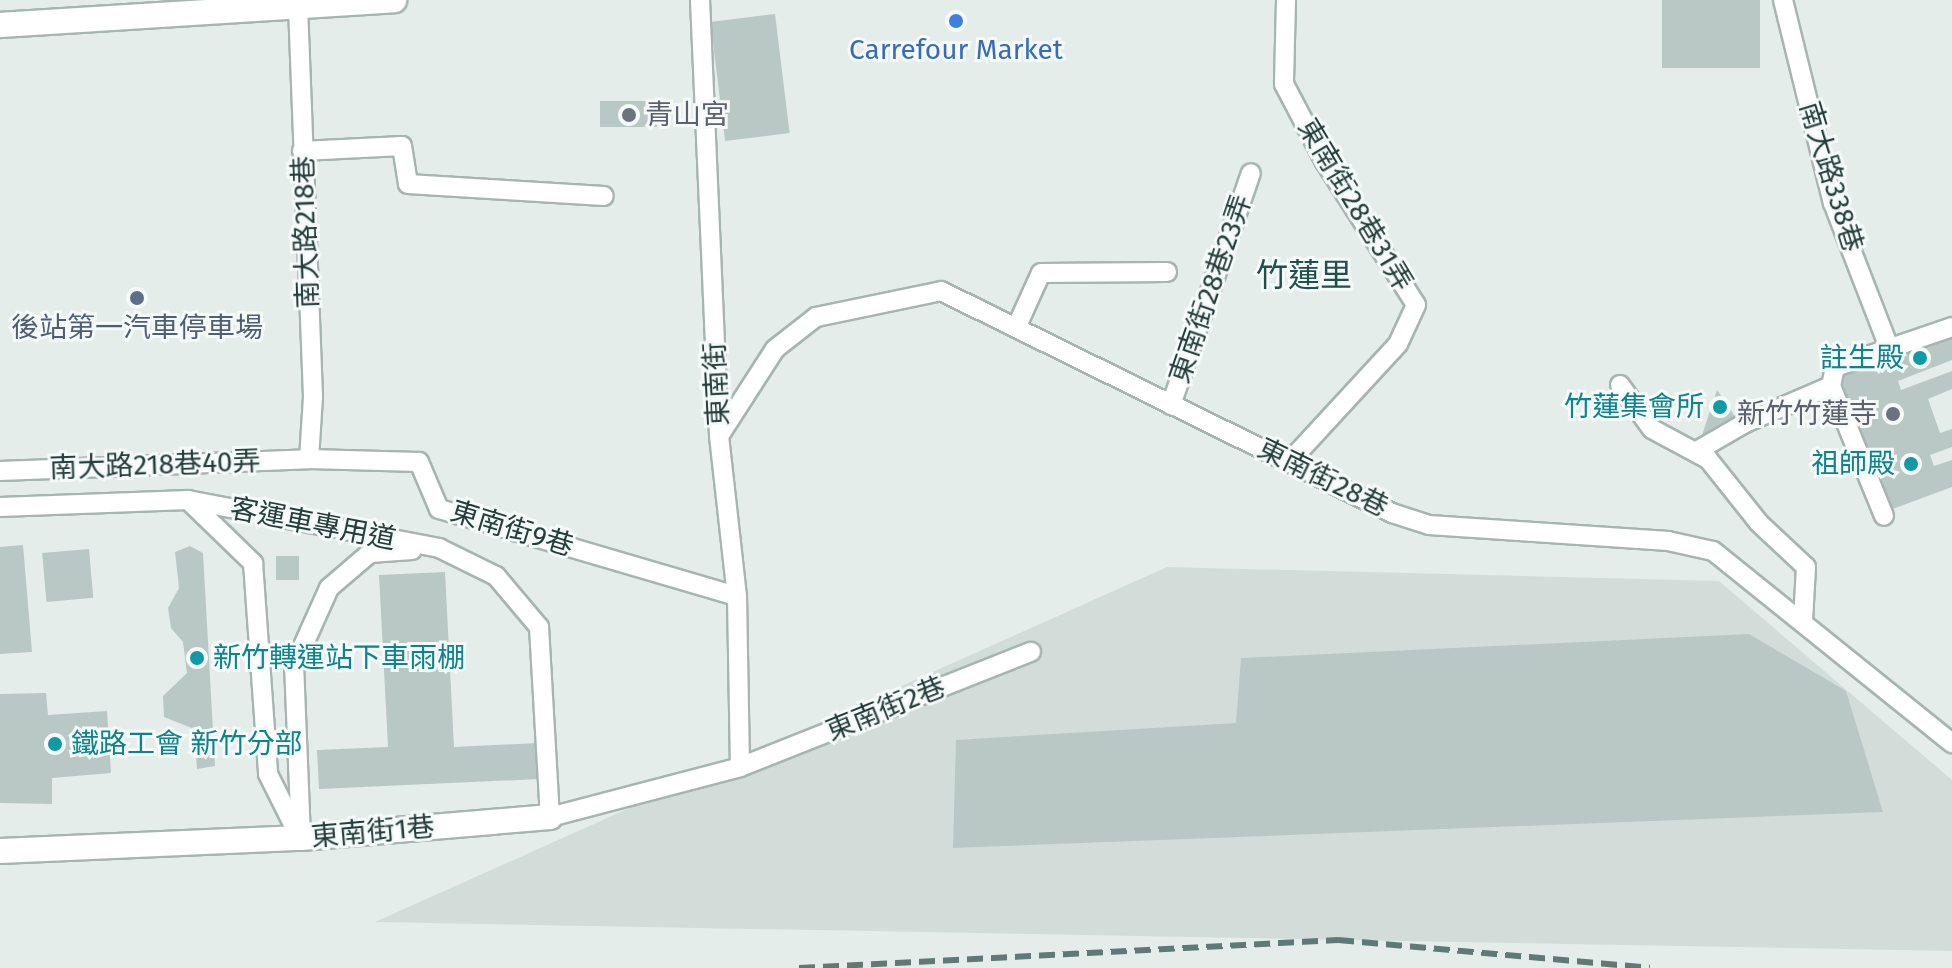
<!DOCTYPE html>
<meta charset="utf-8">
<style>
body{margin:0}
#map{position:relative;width:1952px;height:968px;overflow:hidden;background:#e4edea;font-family:"Fira Sans","Noto Sans TC",sans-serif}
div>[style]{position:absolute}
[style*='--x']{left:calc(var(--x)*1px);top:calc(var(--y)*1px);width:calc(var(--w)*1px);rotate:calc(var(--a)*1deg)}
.built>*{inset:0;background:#d2ddda}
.building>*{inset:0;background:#b9c8c4;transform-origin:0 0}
.roads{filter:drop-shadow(2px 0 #a7b5b2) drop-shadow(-2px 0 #a7b5b2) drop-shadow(0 2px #a7b5b2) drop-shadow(0 -2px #a7b5b2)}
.lane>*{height:18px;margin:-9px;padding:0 9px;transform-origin:9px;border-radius:9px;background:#fff}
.street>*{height:24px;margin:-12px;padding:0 12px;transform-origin:12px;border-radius:12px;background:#fff}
.secondary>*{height:24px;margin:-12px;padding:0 12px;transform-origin:12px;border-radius:12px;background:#fff}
.rail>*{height:6px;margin-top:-3px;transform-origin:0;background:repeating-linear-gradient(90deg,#5f7a76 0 16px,transparent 0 24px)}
.dots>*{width:22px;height:22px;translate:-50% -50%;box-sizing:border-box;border:4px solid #f5faf8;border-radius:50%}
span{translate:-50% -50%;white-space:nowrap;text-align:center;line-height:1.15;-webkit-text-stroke:6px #f5faf8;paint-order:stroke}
.shop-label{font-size:28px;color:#366cbe}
.worship-label{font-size:28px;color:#5b616d}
.left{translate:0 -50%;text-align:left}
.right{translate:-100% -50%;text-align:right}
.street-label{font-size:28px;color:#243e3b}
.service-label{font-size:28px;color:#4e5e75}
.culture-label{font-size:28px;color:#0d838f}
.quarter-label{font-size:32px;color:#20504b}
</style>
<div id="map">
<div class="built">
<i style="clip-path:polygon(1167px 567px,1719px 581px,1952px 780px,1952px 951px,375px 922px)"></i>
</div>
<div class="building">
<i style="left:1662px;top:0;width:98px;height:68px"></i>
<i style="left:775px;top:14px;width:120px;height:65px;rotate:83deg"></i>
<i style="left:657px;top:101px;width:26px;height:57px;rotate:90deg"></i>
<i style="clip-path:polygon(1952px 332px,1952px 360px,1898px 381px,1901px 390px,1952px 371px,1952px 389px,1928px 399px,1940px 433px,1952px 429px,1952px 447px,1930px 455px,1934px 466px,1952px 460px,1952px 487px,1890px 510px,1838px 373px)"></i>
<i style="clip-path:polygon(1717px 390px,1741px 425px,1698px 447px)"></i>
<i style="clip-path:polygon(23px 545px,32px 652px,0 654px,0 547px)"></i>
<i style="clip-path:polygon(190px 546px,203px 553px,215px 766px,197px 769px,194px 729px,164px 717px,163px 696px,187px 673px,183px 642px,171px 628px,168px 608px,179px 588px,175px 552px)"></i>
<i style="left:89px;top:549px;width:49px;height:47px;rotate:85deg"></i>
<i style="left:276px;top:556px;width:23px;height:24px"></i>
<i style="clip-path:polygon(445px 572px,454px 747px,538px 743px,539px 779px,319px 789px,317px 750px,388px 747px,379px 575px)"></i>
<i style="clip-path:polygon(1749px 634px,1846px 691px,1883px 812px,953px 848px,956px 740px,1236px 723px,1241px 658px)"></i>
<i style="clip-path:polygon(46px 693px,48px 715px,107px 711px,111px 773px,52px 778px,52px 804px,0 803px,0 694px)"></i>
</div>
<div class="roads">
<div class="lane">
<i style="--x:700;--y:0;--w:436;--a:87.5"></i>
<i style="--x:719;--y:436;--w:161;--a:83.6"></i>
<i style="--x:737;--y:596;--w:171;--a:89"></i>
<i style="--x:1286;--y:0;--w:84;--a:91.4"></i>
<i style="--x:1284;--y:84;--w:88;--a:62.3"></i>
<i style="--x:1325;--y:162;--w:169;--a:57.5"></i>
<i style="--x:1416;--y:305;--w:43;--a:114.8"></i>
<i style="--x:1398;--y:344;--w:162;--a:132.7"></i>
<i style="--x:1783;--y:0;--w:209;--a:76.2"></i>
<i style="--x:1833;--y:203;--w:158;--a:68.8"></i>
<i style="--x:298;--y:6;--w:391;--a:87.8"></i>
<i style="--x:313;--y:397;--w:62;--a:93.7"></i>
<i style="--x:302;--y:151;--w:100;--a:-2.9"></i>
<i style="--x:402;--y:146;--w:38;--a:81"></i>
<i style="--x:408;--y:184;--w:196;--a:3.5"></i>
<i style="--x:1016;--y:328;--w:60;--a:-65.6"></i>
<i style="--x:1041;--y:273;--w:126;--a:-0.5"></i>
<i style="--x:1620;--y:385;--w:54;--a:54"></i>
<i style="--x:1652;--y:429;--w:64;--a:28.2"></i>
<i style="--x:1708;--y:459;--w:82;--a:51.4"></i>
<i style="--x:1759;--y:523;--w:64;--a:43.1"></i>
<i style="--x:1806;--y:567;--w:54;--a:93.2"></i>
<i style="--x:1831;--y:386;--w:140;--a:67.8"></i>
<i style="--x:1171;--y:405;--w:245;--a:-71"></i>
<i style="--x:719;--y:436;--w:103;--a:-57.2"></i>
<i style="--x:775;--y:349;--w:52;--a:-38"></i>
<i style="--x:816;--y:317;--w:128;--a:-11.7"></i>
<i style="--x:941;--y:291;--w:503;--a:26.21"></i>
<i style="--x:1392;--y:513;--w:39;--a:18"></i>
<i style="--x:1429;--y:525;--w:240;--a:3.8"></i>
<i style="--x:1668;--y:541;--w:46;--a:12.5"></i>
<i style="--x:1713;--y:551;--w:307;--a:38.8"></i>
<i style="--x:1695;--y:452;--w:58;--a:-30.1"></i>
<i style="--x:1745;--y:423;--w:94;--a:-23.3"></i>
<i style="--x:1831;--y:386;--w:19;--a:-78"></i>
<i style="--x:1835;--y:367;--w:124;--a:-18.9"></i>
<i style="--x:0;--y:471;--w:309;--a:-2.2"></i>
<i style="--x:309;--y:459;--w:110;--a:1.6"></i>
<i style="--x:419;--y:462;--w:51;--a:66.9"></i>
<i style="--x:439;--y:509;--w:310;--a:16.3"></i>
<i style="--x:188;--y:500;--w:91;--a:44.1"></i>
<i style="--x:253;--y:563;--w:212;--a:85.9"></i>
<i style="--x:268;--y:774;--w:67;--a:63.4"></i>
<i style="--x:0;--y:507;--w:188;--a:-2.1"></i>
<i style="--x:188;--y:500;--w:256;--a:10.8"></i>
<i style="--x:439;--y:548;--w:64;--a:26.2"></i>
<i style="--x:496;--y:576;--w:67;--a:49.9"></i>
<i style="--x:539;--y:627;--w:190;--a:86.7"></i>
<i style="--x:550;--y:817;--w:196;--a:-14.7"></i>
<i style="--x:740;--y:767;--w:313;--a:-21.6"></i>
<i style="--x:301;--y:838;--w:172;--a:-92.3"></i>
<i style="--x:294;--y:666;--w:85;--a:-65.8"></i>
<i style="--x:329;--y:588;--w:54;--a:-40.5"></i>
<i style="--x:370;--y:553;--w:42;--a:-4.1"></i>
</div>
<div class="street">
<i style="--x:0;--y:851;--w:301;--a:-2.5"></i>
<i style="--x:301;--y:838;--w:250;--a:-4.8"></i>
</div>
<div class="secondary">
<i style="--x:0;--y:25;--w:395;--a:-3.6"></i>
</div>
</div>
<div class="rail">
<i style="--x:799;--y:968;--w:540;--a:-2.97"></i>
<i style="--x:1338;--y:940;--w:313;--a:5.1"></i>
</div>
<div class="dots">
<i style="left:956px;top:21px;background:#3f7fe0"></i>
<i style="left:629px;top:115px;background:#6b7280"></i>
<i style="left:137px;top:298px;background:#5c6f8a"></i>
<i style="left:1920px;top:358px;background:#0f9aa8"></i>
<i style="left:1720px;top:407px;background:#0f9aa8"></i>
<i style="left:1893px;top:414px;background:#6b7280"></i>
<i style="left:1911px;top:464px;background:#0f9aa8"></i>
<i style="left:197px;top:658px;background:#0f9aa8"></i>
<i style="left:55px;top:744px;background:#0f9aa8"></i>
</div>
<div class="shop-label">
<span style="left:956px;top:50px">Carrefour Market</span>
</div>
<div class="worship-label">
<span class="left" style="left:645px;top:115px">青山宮</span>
<span class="right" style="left:1877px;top:414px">新竹竹蓮寺</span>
</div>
<div class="street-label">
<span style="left:1831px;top:177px;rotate:73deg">南大路338巷</span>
<span style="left:1355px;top:205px;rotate:59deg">東南街28巷31弄</span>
<span style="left:306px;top:232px;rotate:-92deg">南大路218巷</span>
<span style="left:1211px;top:289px;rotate:-71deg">東南街28巷23弄</span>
<span style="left:717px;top:384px;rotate:-93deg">東南街</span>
<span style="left:155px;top:465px;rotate:-2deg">南大路218巷40弄</span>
<span style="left:1323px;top:478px;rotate:26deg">東南街28巷</span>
<span style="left:313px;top:524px;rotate:11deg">客運車專用道</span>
<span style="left:512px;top:529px;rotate:17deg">東南街9巷</span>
<span style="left:886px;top:709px;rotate:-22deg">東南街2巷</span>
<span style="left:373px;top:832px;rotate:-5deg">東南街1巷</span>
</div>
<div class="service-label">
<span style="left:137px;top:328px">後站第一汽車停車場</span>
</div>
<div class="culture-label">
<span class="right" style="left:1904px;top:358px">註生殿</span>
<span class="right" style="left:1704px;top:407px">竹蓮集會所</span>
<span class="right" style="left:1895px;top:464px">祖師殿</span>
<span class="left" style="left:213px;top:658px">新竹轉運站下車雨棚</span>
<span class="left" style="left:71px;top:744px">鐵路工會 新竹分部</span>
</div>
<div class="quarter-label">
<span style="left:1304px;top:275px">竹蓮里</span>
</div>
</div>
